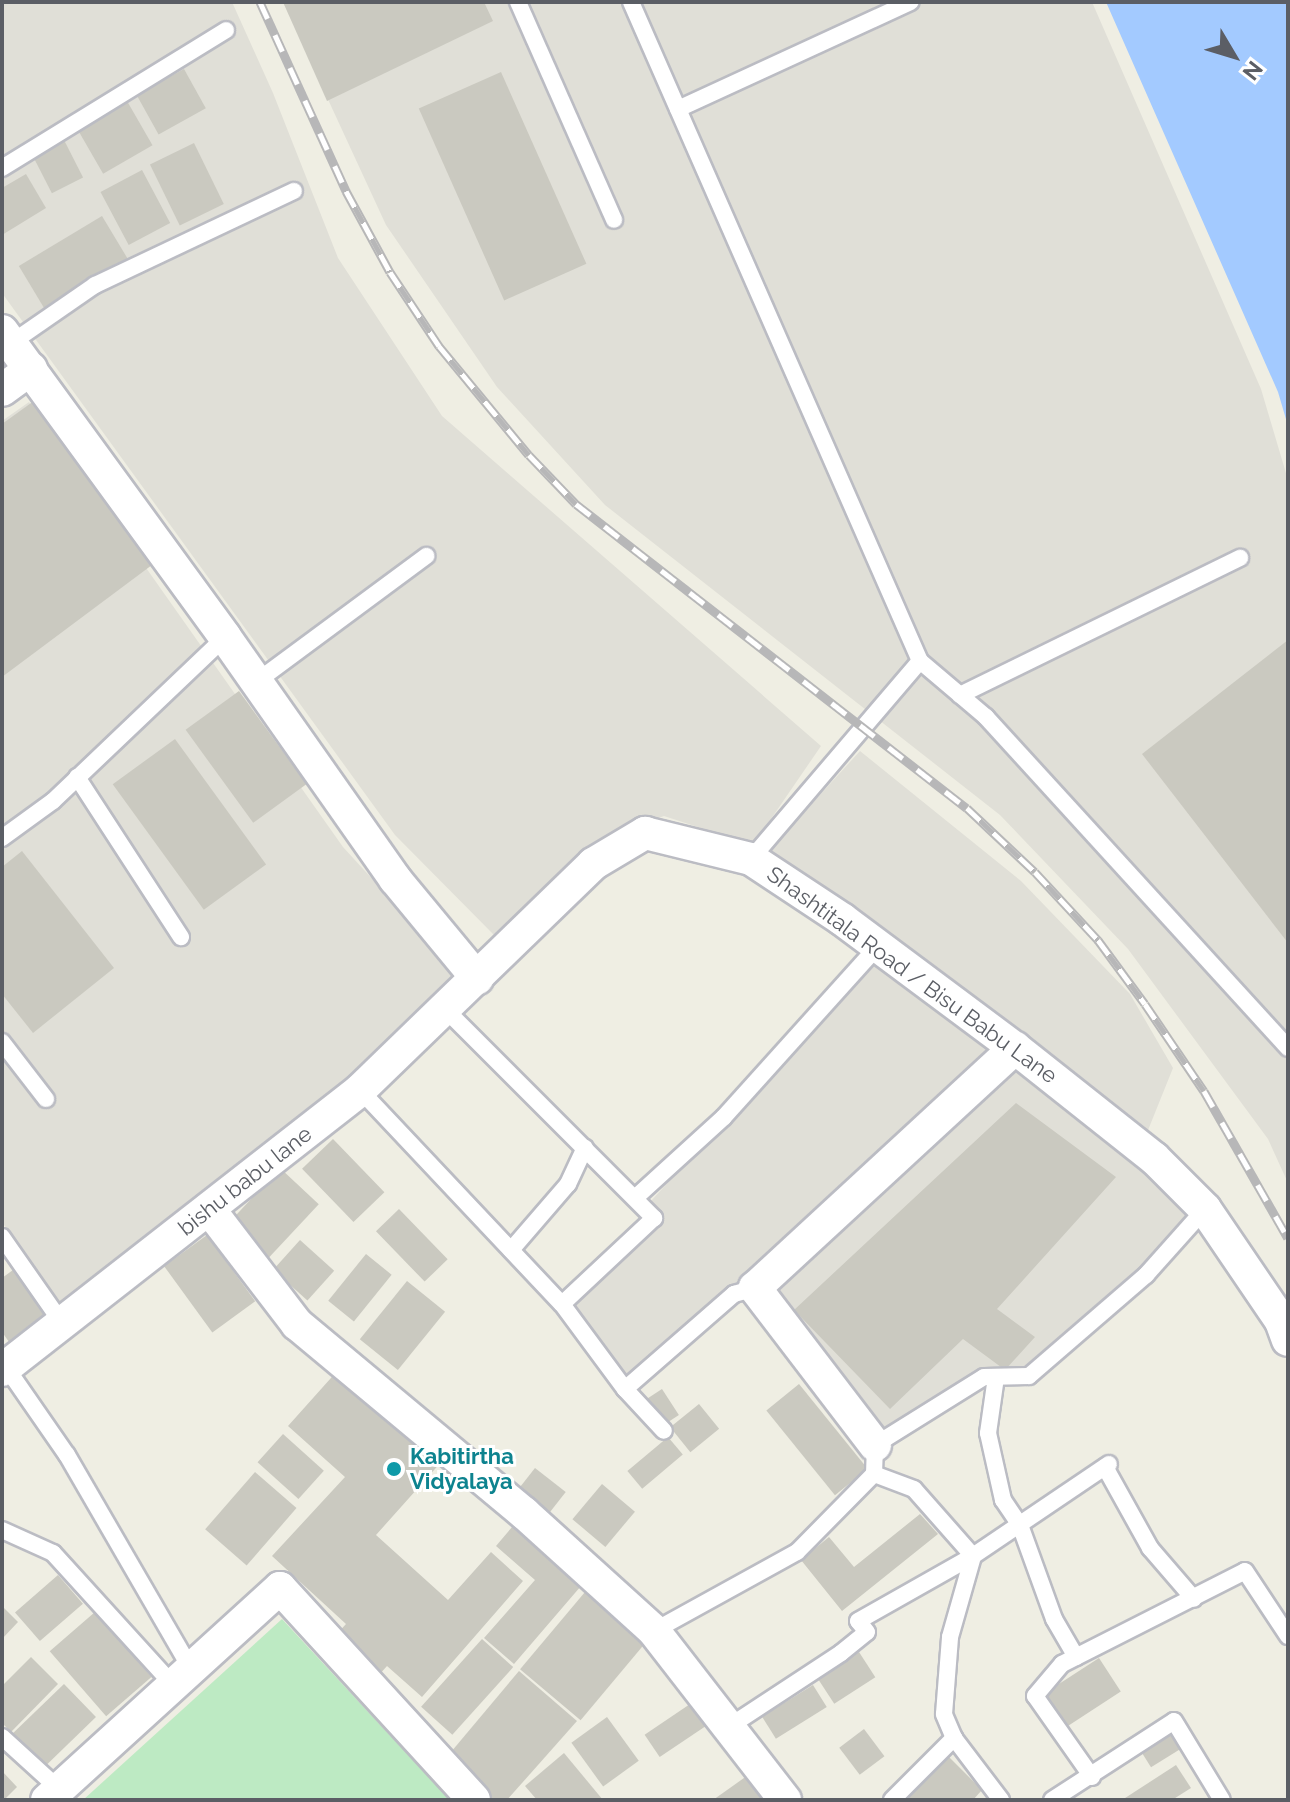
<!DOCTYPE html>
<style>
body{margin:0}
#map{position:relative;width:1290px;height:1802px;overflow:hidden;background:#efeee3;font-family:Raleway,sans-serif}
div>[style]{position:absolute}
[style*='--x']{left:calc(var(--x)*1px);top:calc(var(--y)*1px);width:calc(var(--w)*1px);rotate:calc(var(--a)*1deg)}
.industrial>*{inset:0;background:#e0dfd7}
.green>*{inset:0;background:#bdeac3}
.water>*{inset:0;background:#a3caff}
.building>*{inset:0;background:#cac9c0;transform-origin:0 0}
.roads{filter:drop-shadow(2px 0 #bbbcc3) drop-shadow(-2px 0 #bbbcc3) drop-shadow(0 2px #bbbcc3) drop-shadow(0 -2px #bbbcc3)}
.service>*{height:16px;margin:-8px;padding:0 8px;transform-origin:8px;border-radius:8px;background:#fff}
.minor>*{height:32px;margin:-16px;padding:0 16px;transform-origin:16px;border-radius:16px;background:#fff}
.rail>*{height:9px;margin-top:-4.5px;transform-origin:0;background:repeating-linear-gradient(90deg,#fff 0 18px,#b7b7b8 0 36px);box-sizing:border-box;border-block:2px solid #b7b7b8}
.dots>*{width:22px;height:22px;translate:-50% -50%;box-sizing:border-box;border:4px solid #fff;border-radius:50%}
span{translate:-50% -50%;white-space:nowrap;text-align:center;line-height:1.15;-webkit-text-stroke:6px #fff;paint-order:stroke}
.street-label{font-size:22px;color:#5b5e65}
.culture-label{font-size:22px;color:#0d838f;font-weight:700}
.left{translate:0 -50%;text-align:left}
.frame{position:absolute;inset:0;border:4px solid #5b5e65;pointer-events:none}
.north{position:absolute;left:1194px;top:16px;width:80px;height:80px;-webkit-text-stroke:6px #fff;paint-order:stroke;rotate:128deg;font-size:22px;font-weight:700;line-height:32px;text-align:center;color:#5b5e65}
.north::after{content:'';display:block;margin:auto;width:28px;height:36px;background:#5b5e65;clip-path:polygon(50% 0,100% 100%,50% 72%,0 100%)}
</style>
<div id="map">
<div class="industrial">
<i style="clip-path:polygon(2px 2px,232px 2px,273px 93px,338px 258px,442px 416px,821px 746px,753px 845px,664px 816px,608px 836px,495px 936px,395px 835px,2px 293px)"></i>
<i style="clip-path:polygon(283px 2px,1092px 2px,1261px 389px,1288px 480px,1288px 1183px,1268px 1139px,1128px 949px,1000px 815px,605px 505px,497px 387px,386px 225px)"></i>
<i style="clip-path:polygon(29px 402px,343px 847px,463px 978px,357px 1083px,66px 1314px,2px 1222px,2px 421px)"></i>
<i style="clip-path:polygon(860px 751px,1021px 881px,1130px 994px,1173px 1068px,1136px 1160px,1192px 1210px,1149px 1265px,1030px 1371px,979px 1369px,880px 1433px,754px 1279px,627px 1379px,574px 1306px,663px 1222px,651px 1201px,885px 945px,765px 855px)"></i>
</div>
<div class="green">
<i style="clip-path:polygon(282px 1619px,450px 1800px,83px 1800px)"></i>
</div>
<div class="water">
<i style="clip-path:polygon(1106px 2px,1288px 2px,1288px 426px,1278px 392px)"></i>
</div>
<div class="building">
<i style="clip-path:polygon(283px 2px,484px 2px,493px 21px,327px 101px)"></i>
<i style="left:184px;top:69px;width:45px;height:54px;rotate:61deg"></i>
<i style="left:501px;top:72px;width:210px;height:90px;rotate:66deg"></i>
<i style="left:127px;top:101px;width:51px;height:57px;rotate:60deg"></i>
<i style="left:64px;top:140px;width:42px;height:35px;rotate:63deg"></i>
<i style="left:194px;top:143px;width:68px;height:49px;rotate:64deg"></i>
<i style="left:142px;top:170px;width:60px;height:47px;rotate:62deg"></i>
<i style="clip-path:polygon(26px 174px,46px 208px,2px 235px,2px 188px)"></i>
<i style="left:102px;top:216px;width:51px;height:97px;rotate:59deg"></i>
<i style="clip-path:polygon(38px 398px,156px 562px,2px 677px,2px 424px)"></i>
<i style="clip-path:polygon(1288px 640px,1288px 943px,1142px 754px)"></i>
<i style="left:239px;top:691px;width:115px;height:66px;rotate:54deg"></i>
<i style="left:175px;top:739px;width:155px;height:77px;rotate:54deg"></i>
<i style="clip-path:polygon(22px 851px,114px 968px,33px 1033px,2px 994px,2px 867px)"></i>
<i style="clip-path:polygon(1016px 1103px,1116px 1177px,997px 1309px,1035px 1337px,1005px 1370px,963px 1339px,890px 1409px,794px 1310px)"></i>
<i style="left:333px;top:1139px;width:74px;height:43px;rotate:46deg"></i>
<i style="left:280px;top:1168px;width:53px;height:75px;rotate:43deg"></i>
<i style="left:399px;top:1209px;width:70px;height:32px;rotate:46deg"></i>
<i style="left:207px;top:1235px;width:82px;height:53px;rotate:54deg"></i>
<i style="left:300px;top:1240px;width:46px;height:40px;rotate:42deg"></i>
<i style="left:366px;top:1254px;width:33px;height:60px;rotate:39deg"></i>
<i style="clip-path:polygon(13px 1270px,51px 1322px,14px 1349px,2px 1332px,2px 1278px)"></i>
<i style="left:407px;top:1281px;width:49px;height:75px;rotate:39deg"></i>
<i style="clip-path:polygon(339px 1369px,443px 1460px,376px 1535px,448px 1600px,491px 1552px,523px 1581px,422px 1697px,387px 1666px,378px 1676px,335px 1636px,346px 1624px,272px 1556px,345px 1477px,288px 1426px)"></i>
<i style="left:799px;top:1384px;width:109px;height:42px;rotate:51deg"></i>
<i style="left:662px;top:1389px;width:31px;height:21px;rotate:57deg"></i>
<i style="left:699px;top:1404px;width:32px;height:37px;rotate:51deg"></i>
<i style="left:283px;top:1434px;width:55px;height:38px;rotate:42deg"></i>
<i style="left:668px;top:1437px;width:23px;height:53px;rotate:50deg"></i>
<i style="left:535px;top:1468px;width:39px;height:29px;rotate:38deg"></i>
<i style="left:255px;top:1472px;width:55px;height:76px;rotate:41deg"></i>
<i style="left:602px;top:1484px;width:43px;height:46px;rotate:40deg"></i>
<i style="clip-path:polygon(920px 1514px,938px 1534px,842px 1611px,801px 1560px,829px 1537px,854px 1567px)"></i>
<i style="clip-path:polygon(518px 1520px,587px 1579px,514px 1664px,484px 1638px,535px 1580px,496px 1546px)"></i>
<i style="left:58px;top:1575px;width:38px;height:57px;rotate:49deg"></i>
<i style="left:585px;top:1592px;width:79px;height:101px;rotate:40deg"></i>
<i style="clip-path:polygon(2px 1606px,18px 1622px,2px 1639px)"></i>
<i style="left:95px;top:1612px;width:86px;height:60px;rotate:49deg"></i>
<i style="left:482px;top:1639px;width:42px;height:91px;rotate:42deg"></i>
<i style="left:859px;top:1652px;width:30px;height:49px;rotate:57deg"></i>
<i style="clip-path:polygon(31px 1657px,58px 1684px,11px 1732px,2px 1723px,2px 1686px)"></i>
<i style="left:1099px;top:1658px;width:40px;height:69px;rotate:57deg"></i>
<i style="clip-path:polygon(519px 1671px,577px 1721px,507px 1800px,494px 1800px,451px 1752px)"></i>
<i style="left:64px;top:1684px;width:46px;height:71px;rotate:46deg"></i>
<i style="left:813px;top:1685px;width:26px;height:60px;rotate:58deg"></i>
<i style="left:696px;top:1700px;width:27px;height:62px;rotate:56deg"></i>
<i style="left:607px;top:1717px;width:54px;height:44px;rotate:54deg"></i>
<i style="left:1170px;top:1726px;width:25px;height:38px;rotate:58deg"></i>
<i style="left:864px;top:1729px;width:34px;height:31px;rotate:53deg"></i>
<i style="clip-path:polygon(564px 1753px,603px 1800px,537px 1800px,525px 1786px)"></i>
<i style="clip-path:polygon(945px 1753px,982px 1790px,973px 1800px,900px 1800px)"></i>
<i style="clip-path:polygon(1176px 1765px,1191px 1788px,1172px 1800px,1122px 1800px)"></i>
<i style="clip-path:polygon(2px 1771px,17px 1787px,4px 1800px,2px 1800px)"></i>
<i style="clip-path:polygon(751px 1773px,771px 1800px,713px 1800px)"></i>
</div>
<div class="roads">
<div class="service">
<i style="--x:518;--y:2;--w:238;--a:66.2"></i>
<i style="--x:631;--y:2;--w:720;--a:66.32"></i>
<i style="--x:920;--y:661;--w:260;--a:130.5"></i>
<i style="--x:678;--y:109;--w:256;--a:-24.7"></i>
<i style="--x:2;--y:168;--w:263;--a:-31.6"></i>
<i style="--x:11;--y:343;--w:102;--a:-34.6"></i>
<i style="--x:95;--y:285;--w:220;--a:-25.3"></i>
<i style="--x:920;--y:661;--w:87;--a:40.3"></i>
<i style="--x:986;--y:717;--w:448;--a:47.6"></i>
<i style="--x:256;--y:682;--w:212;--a:-36.5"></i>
<i style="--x:960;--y:695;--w:312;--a:-26.1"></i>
<i style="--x:77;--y:777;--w:191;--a:57"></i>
<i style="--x:2;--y:838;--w:63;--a:-36"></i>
<i style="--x:53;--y:801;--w:238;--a:-43.6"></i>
<i style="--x:445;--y:1009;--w:296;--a:45"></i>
<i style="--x:654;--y:1218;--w:126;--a:136.9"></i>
<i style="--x:562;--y:1304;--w:106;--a:53.5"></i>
<i style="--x:625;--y:1389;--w:57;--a:47.1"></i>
<i style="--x:2;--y:1042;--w:72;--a:52.3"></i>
<i style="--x:360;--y:1090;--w:294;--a:46.7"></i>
<i style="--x:635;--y:1198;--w:120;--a:-42.3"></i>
<i style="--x:724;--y:1117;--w:230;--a:-48"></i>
<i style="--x:2;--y:1237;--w:105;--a:55.1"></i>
<i style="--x:511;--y:1250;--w:87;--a:-49.2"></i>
<i style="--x:568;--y:1184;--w:40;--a:-65"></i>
<i style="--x:6;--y:1367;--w:107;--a:55.3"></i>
<i style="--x:67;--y:1455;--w:245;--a:59.9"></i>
<i style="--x:996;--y:1377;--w:57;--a:98.1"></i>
<i style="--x:988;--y:1433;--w:69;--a:77.4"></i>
<i style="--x:1003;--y:1500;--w:30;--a:56"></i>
<i style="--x:1020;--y:1525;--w:100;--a:70.1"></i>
<i style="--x:1054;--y:1619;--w:44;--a:59.9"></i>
<i style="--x:625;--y:1389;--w:145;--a:-41.1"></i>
<i style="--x:734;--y:1294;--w:22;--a:-16"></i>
<i style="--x:1105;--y:1467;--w:93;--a:60.9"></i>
<i style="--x:1150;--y:1548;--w:67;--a:49.2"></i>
<i style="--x:2;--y:1530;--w:56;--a:24.3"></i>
<i style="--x:53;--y:1553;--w:177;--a:47.7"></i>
<i style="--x:654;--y:1631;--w:163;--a:-28.9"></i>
<i style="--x:797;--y:1552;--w:110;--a:-45.4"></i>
<i style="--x:874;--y:1474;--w:29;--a:-88"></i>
<i style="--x:875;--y:1445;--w:128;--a:-32"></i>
<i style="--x:984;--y:1377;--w:45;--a:-1.3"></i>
<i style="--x:1029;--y:1376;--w:155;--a:-40.8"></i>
<i style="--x:1146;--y:1275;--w:89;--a:-48.2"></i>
<i style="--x:730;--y:1726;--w:133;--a:-33.3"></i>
<i style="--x:841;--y:1653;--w:33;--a:-39"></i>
<i style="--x:867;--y:1632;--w:14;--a:-129"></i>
<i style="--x:858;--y:1621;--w:132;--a:-29.5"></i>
<i style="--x:973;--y:1556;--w:89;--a:-131.4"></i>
<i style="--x:914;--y:1489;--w:43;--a:-159.4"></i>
<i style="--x:2;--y:1737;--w:77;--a:42.4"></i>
<i style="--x:954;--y:1738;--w:26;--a:-113"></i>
<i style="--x:944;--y:1714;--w:77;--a:-85.5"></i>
<i style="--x:950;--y:1637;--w:84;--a:-74.1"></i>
<i style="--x:973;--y:1556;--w:164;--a:-34.1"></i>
<i style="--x:1092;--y:1777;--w:99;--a:-125.1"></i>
<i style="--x:1035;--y:1696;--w:42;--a:-49.8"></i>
<i style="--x:1062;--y:1664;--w:205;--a:-26.9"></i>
<i style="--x:1245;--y:1571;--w:78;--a:56.5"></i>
<i style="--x:892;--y:1800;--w:88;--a:-45"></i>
<i style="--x:954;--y:1738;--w:78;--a:52.8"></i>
<i style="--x:1052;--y:1800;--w:145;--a:-32.9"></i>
<i style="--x:1174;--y:1721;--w:92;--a:58.7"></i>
</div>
<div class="minor">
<i style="--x:2;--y:331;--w:379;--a:53.9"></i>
<i style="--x:225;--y:637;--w:296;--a:54.9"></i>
<i style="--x:395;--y:879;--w:129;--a:50.4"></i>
<i style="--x:2;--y:390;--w:36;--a:-36"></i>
<i style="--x:209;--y:1209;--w:145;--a:52.6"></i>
<i style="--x:297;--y:1324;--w:295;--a:39.8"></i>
<i style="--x:524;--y:1513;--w:176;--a:42.2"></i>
<i style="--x:654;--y:1631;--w:214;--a:52.2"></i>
<i style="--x:2;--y:1370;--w:454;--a:-38"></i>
<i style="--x:360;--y:1090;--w:325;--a:-44.1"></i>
<i style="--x:593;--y:864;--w:61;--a:-30.8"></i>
<i style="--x:645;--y:833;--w:109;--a:13.8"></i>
<i style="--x:751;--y:859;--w:110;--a:33.5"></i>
<i style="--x:843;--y:920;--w:214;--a:36.7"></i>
<i style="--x:1015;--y:1048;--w:177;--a:38.4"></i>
<i style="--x:1154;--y:1158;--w:72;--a:45"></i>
<i style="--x:1205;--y:1209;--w:135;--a:55.8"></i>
<i style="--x:1281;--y:1321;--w:20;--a:70"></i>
<i style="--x:875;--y:1445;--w:198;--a:-127.4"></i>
<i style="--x:755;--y:1288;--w:354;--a:-42.7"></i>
<i style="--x:47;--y:1800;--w:315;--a:-42.3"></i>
<i style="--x:280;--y:1588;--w:287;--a:47.5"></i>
</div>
</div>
<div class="rail">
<i style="--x:260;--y:2;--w:208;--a:65.5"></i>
<i style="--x:346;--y:191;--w:92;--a:61.5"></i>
<i style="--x:390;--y:272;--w:89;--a:56.5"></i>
<i style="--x:439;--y:346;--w:141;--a:50.5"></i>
<i style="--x:529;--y:455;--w:68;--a:46.2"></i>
<i style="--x:576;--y:504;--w:495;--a:37.9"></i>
<i style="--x:967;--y:808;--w:93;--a:43.3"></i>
<i style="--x:1035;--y:872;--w:93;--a:47.2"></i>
<i style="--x:1098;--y:940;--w:79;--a:53.7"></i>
<i style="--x:1145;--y:1004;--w:105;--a:55.9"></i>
<i style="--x:1204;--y:1091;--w:169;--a:60.3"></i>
</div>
<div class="dots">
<i style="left:394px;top:1469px;background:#0f9aa8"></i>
</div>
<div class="street-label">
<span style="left:912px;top:975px;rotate:36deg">Shashtitala Road / Bisu Babu Lane</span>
<span style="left:245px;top:1181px;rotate:-38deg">bishu babu lane</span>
</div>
<div class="culture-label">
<span class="left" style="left:410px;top:1469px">Kabitirtha<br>Vidyalaya</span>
</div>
<div class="frame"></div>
<div class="north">N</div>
</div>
